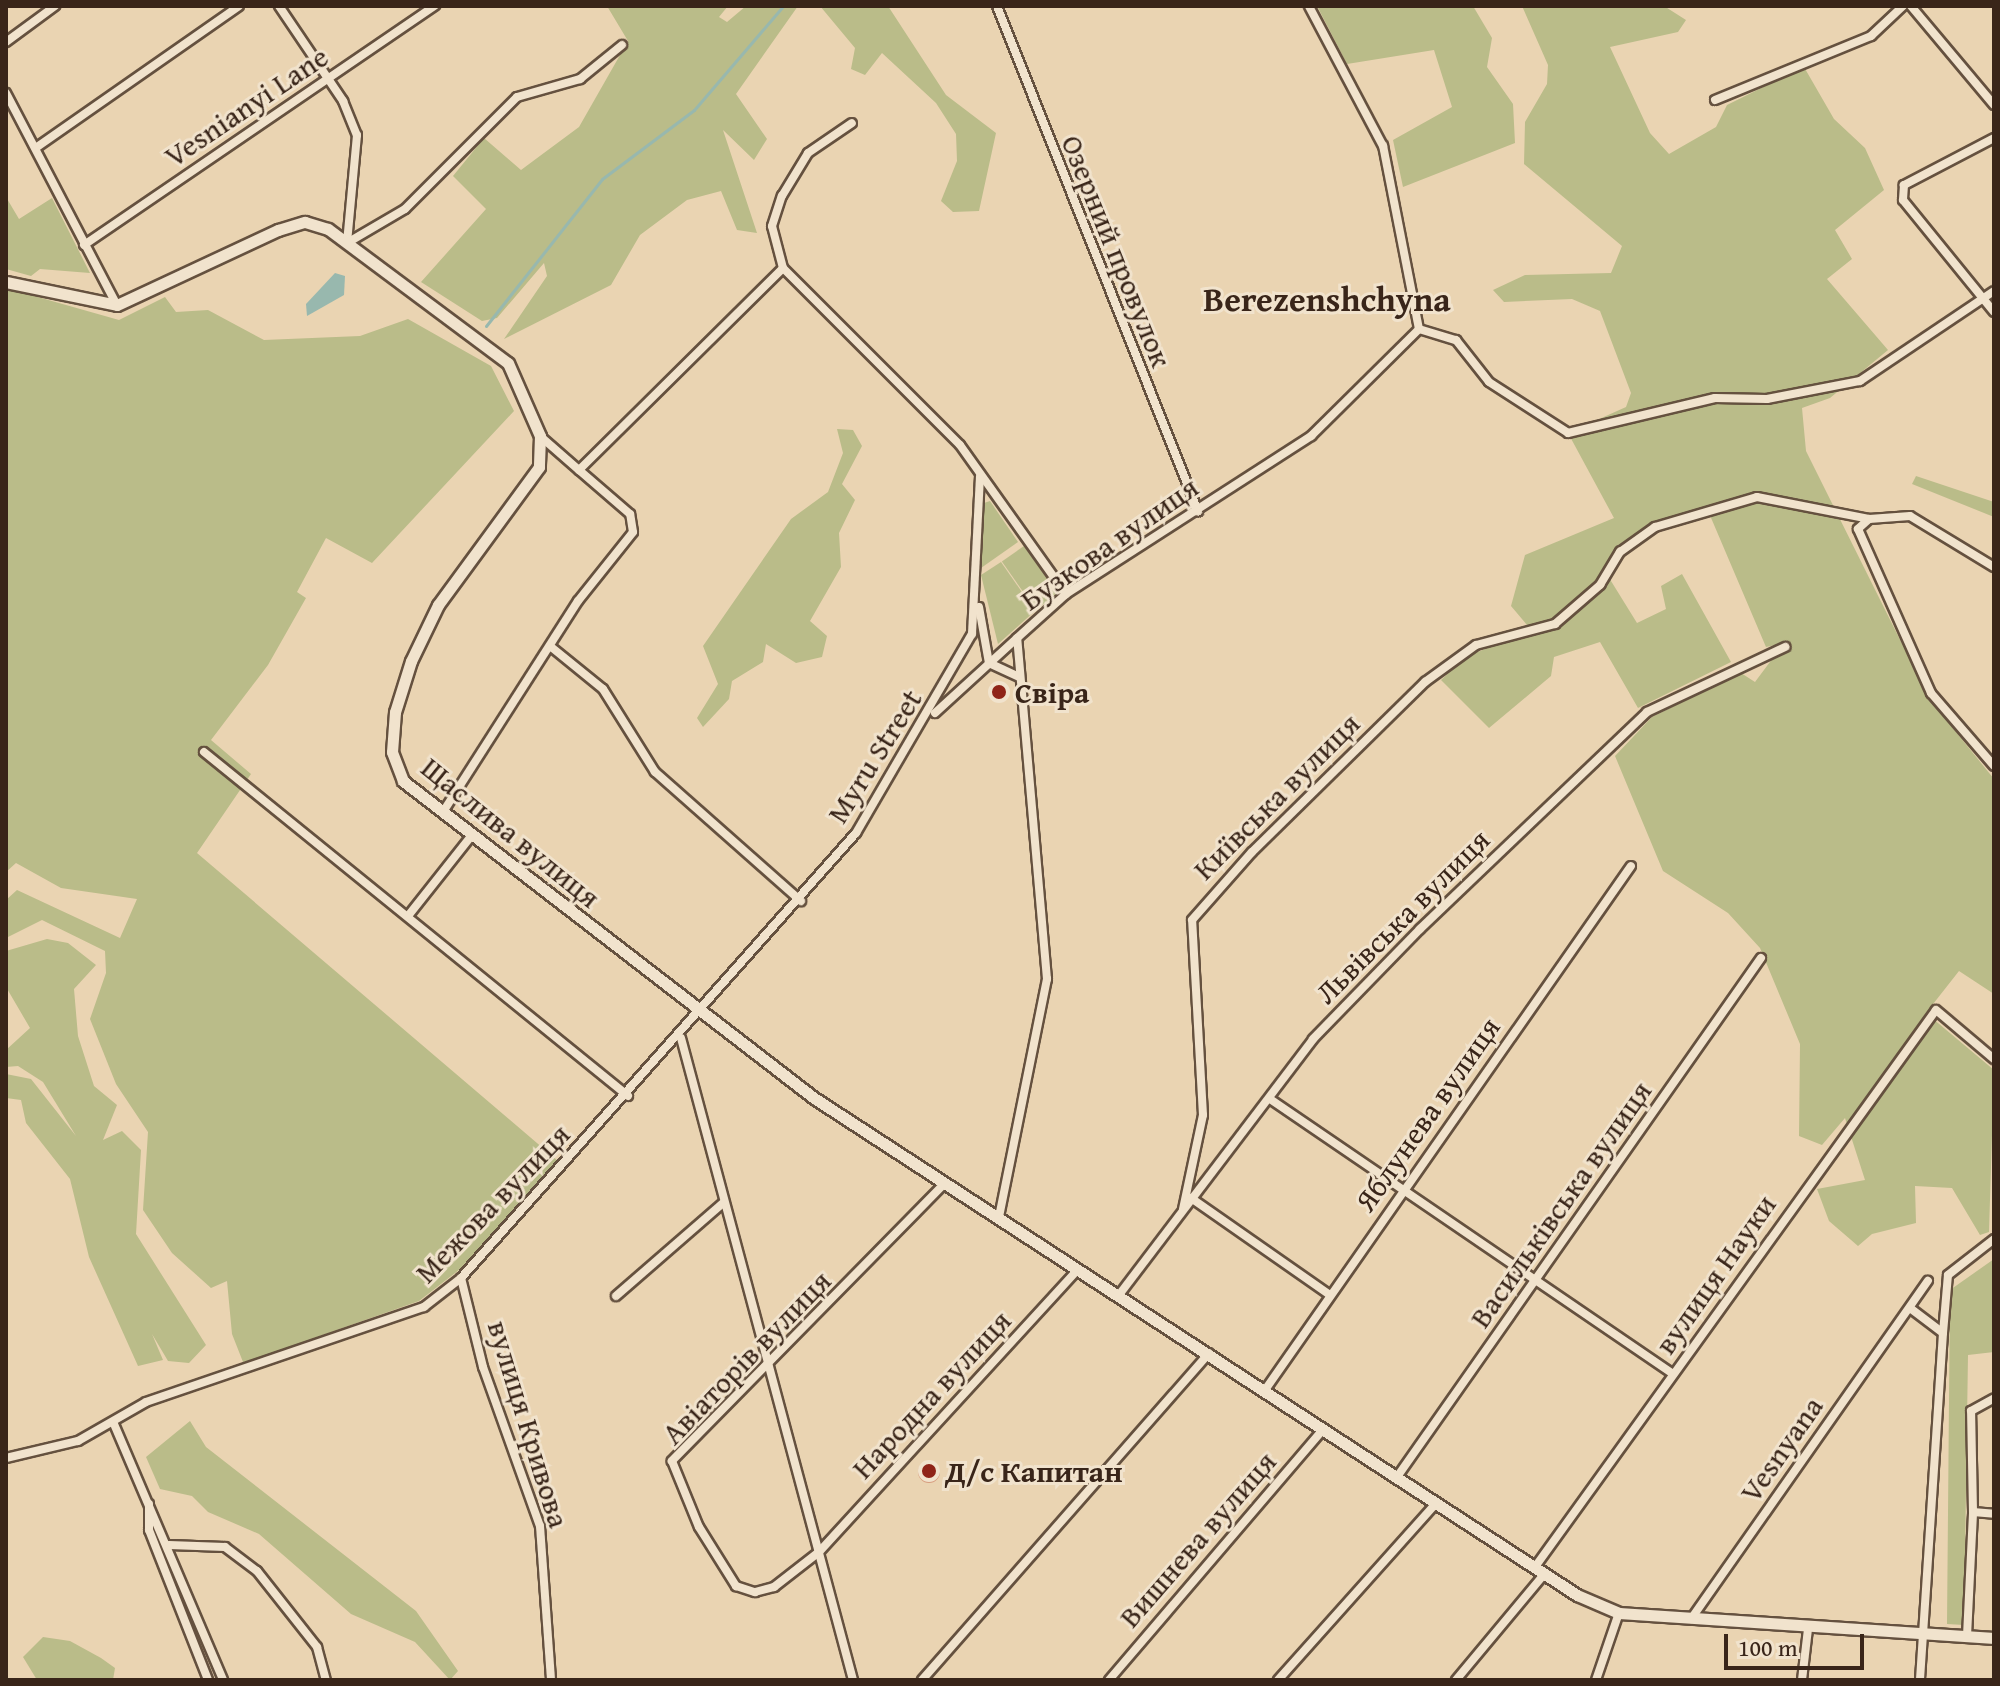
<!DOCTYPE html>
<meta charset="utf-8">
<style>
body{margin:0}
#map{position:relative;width:2000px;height:1686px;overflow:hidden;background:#ead4b2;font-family:"Gentium Book Plus",serif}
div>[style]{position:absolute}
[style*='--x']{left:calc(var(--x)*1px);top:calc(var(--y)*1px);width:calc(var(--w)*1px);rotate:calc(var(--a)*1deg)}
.green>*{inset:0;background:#babc89;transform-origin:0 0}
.water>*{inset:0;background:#98b8ae}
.stream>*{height:3px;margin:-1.5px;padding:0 1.5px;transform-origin:1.5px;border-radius:1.5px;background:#98b8ae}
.building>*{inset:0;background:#d79c7e}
.round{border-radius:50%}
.roads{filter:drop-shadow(2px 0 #65513f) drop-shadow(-2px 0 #65513f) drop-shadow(0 2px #65513f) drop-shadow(0 -2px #65513f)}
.street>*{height:8px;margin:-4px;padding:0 4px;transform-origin:4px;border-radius:4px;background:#f1e3cd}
.secondary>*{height:11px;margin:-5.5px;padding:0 5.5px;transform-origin:5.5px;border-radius:5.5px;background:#f1e3cd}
.dots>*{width:22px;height:22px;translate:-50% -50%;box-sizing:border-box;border:4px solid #f1e3cd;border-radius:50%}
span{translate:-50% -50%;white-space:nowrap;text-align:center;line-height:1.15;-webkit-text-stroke:6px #f1e3cd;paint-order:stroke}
.street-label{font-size:30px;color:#392519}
.poi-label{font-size:30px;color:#392519;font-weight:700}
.left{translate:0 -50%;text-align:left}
.quarter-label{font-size:34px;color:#392519;font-weight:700}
.frame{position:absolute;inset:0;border:8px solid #392519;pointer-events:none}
.scale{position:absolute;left:1724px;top:1634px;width:140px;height:36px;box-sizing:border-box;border:4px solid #392519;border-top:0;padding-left:10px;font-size:24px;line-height:28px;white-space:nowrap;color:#392519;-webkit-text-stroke:6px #f1e3cd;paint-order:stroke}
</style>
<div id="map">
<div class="green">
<i style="clip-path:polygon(607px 6px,728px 6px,719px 17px,727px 22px,746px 6px,798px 6px,736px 94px,767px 139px,754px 160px,723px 130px,757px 233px,737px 230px,721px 191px,687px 200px,640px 235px,611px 285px,504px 339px,547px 276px,544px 263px,497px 318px,482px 321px,421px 282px,486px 209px,453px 176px,484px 138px,521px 170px,579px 127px,628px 41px)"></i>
<i style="clip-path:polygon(820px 6px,888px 6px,946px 95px,996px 133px,979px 211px,953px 212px,941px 201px,957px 161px,956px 134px,936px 103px,882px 53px,865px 75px,851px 69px,855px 48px)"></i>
<i style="clip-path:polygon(1317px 6px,1473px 6px,1492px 38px,1487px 67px,1513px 104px,1515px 143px,1403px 187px,1393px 140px,1452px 107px,1434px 50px,1347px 64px)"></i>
<i style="clip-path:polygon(1522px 6px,1664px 6px,1686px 20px,1678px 32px,1610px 47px,1650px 133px,1669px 154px,1716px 127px,1727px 105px,1804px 67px,1834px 119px,1865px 148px,1884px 190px,1835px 230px,1852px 259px,1827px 279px,1888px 350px,1830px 398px,1802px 408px,1806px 451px,1930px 700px,1994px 779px,1994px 994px,1959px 971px,1926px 1013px,1994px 1070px,1989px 1232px,1980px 1235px,1952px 1188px,1915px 1186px,1916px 1223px,1872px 1234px,1858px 1246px,1829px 1221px,1817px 1189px,1865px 1180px,1845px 1118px,1822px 1145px,1799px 1136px,1800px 1044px,1760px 948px,1728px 913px,1663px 871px,1615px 756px,1652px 717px,1741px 673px,1755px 682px,1784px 643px,1766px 647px,1706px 506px,1657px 523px,1611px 554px,1611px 581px,1637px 623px,1666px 609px,1661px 586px,1682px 574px,1731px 662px,1638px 708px,1600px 642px,1554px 657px,1551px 676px,1489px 728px,1441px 680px,1467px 656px,1532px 631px,1511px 606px,1525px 555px,1614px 518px,1568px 433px,1626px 407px,1631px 393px,1600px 311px,1572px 299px,1504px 302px,1493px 290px,1525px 275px,1611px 273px,1622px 246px,1524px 164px,1525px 122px,1547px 84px,1548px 65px)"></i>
<i style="clip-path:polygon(6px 197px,19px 219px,52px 198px,90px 273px,40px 269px,31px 276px,6px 269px)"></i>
<i style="clip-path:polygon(6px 288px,119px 320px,165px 297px,176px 312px,208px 310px,264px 340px,360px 336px,408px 319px,491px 366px,514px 411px,372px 563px,326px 538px,297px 592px,306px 598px,268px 665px,211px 740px,251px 774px,197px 853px,558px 1161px,459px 1270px,419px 1301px,249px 1361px,243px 1362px,232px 1334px,227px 1281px,211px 1288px,172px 1253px,143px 1210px,148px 1132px,116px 1084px,90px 1019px,106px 973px,105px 951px,42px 920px,6px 938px,6px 900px,17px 890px,120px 938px,137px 899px,61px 888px,16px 863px,6px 872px)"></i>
<i style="clip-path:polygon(837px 429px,853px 430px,862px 446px,842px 484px,855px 500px,839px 533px,841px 567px,810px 621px,827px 636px,822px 657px,796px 663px,766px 644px,763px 662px,732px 681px,729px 699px,703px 727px,697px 718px,718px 684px,703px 646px,791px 519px,828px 492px,843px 453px)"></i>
<i style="clip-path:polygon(1916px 476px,1994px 502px,1994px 517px,1912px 484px)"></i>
<i style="clip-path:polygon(990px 501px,1018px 542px,981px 568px,984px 503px)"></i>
<i style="left:1024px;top:546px;width:59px;height:27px;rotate:55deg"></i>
<i style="clip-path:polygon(1001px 562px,1035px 611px,998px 644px,981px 575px)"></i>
<i style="clip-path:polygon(47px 939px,68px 943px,96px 965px,74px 989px,78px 1036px,94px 1086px,117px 1105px,103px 1140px,122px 1131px,141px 1150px,136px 1234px,206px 1345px,189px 1363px,168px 1361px,152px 1334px,163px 1360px,138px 1366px,89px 1257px,70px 1179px,26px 1123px,21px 1100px,6px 1098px,6px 1074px,31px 1079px,76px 1136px,43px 1082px,18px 1066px,6px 1067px,6px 1050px,30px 1028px,6px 987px,6px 951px)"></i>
<i style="clip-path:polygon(1994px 1259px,1994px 1352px,1968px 1355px,1964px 1625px,1947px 1624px,1950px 1290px)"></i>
<i style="clip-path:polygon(190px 1421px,206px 1447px,416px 1611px,458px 1671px,450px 1680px,415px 1642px,351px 1614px,259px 1534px,208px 1512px,192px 1496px,160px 1489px,146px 1457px)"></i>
<i style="clip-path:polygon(43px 1637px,70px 1641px,101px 1658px,115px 1668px,113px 1680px,37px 1680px,23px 1657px)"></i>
</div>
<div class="water">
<i style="clip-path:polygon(335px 273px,345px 276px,344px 295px,307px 316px,306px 304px)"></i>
</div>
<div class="stream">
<i style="--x:486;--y:326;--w:187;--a:-51.7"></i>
<i style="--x:602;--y:179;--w:115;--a:-36.9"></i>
<i style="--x:694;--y:110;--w:137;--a:-49.4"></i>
</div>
<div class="building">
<i class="round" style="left:918px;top:1461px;width:22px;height:22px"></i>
</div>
<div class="roads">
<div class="street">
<i style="--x:279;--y:6;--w:115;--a:56"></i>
<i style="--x:343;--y:101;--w:37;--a:68"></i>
<i style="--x:357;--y:135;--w:108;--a:95.3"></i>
<i style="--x:997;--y:6;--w:544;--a:68.3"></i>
<i style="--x:1911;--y:6;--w:129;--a:50"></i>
<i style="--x:6;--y:42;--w:61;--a:-36.3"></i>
<i style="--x:6;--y:93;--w:239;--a:62.4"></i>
<i style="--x:1715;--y:100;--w:169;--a:-22.3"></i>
<i style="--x:1871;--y:36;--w:44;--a:-43.2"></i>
<i style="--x:1994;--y:138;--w:102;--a:152.4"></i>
<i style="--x:1904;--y:185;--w:15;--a:94"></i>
<i style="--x:1903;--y:200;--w:144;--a:50.9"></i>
<i style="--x:37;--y:147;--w:246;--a:-34.9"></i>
<i style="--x:347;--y:243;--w:67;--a:-30.4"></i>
<i style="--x:405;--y:209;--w:158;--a:-45"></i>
<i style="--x:517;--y:97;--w:66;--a:-15.9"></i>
<i style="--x:580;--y:79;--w:54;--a:-39"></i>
<i style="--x:84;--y:245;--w:425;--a:-34.3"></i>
<i style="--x:783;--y:268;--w:250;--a:45"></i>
<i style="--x:960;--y:445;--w:183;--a:54.6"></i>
<i style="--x:783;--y:268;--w:43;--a:-104.7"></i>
<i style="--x:772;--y:226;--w:32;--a:-72"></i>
<i style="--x:782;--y:196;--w:50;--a:-58.8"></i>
<i style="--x:808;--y:153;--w:53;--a:-34.3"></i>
<i style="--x:1419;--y:329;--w:39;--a:17"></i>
<i style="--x:1456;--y:340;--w:53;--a:51.8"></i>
<i style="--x:1489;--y:382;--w:94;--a:32.8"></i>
<i style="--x:1568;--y:433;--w:151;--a:-13.4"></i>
<i style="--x:1715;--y:398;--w:52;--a:1.1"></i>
<i style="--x:1767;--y:399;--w:95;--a:-11"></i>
<i style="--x:1860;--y:381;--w:161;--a:-33.9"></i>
<i style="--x:540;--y:436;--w:52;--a:41.1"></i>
<i style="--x:579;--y:470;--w:287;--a:-44.7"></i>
<i style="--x:1994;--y:567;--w:98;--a:-148.7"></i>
<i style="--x:1910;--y:516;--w:41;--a:175.8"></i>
<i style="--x:1869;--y:519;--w:15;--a:138"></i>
<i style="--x:1858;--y:529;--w:180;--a:66"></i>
<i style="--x:1931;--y:693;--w:96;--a:49.2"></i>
<i style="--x:979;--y:607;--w:57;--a:79.9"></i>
<i style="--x:989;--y:663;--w:33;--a:25"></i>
<i style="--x:550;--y:646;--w:68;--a:39.1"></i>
<i style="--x:603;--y:689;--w:98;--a:57.9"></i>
<i style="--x:655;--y:772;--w:195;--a:41.5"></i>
<i style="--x:935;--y:713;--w:111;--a:-42.4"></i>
<i style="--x:204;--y:752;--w:546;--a:39.05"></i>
<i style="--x:443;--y:812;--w:250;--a:-57.4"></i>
<i style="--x:578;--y:601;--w:88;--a:-51.4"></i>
<i style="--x:633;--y:532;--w:18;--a:-99"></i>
<i style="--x:630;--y:514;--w:67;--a:-139.2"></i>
<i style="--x:408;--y:916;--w:103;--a:-51.7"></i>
<i style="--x:681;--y:1038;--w:665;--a:75"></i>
<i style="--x:1270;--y:1099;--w:488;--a:34.3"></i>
<i style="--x:945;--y:1183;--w:390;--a:134.5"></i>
<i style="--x:672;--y:1461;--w:71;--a:67.8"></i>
<i style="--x:699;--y:1527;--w:70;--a:57.9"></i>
<i style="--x:736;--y:1586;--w:20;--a:18"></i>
<i style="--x:755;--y:1592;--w:20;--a:-15"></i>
<i style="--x:774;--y:1587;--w:57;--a:-37.9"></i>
<i style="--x:819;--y:1552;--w:384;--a:-47.5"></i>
<i style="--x:1191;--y:1198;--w:169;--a:34.9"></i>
<i style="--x:1183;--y:1209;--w:96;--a:-78"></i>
<i style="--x:1203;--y:1115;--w:195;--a:-93.2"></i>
<i style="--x:1192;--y:920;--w:91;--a:-48.6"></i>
<i style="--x:1252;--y:852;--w:243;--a:-44.5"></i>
<i style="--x:1425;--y:682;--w:63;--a:-36"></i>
<i style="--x:1476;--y:645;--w:82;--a:-14.9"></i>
<i style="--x:1555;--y:624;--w:60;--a:-40.9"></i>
<i style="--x:1600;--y:585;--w:39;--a:-59"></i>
<i style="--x:1620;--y:552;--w:43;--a:-35.5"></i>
<i style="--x:1655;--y:527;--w:106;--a:-16.4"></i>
<i style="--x:1757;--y:497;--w:114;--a:11.1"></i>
<i style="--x:999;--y:1217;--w:243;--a:-78.6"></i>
<i style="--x:1047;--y:979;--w:342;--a:-95"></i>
<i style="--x:1017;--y:638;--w:66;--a:-41.9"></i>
<i style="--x:1066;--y:594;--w:292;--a:-32.8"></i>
<i style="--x:1311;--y:436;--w:152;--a:-44.7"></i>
<i style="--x:1419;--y:329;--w:187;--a:-101.1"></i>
<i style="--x:1383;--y:146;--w:158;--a:-117.9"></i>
<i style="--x:461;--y:1278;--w:92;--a:76.1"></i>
<i style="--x:483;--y:1367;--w:169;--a:70.3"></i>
<i style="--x:540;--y:1526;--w:154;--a:85.9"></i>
<i style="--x:1119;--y:1295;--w:321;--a:-52.8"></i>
<i style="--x:1313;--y:1039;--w:153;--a:-45.8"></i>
<i style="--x:1420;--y:929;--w:314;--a:-43.7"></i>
<i style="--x:1647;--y:712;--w:153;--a:-25.2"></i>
<i style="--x:616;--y:1296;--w:142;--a:-41"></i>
<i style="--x:1910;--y:1308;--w:41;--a:37.1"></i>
<i style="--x:1943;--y:1333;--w:348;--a:93.8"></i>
<i style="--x:1943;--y:1333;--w:58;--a:-85.1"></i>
<i style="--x:1948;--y:1275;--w:58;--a:-38"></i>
<i style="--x:1265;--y:1390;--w:639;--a:-55.07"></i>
<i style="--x:114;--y:1424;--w:278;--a:66.9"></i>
<i style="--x:6;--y:1458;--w:74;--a:-13.3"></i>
<i style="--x:78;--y:1441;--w:78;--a:-29.8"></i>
<i style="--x:146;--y:1402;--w:294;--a:-18.9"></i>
<i style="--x:424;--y:1307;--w:47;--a:-38.1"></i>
<i style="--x:461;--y:1278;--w:595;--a:-48.41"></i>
<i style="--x:856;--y:833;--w:230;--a:-59.8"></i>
<i style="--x:972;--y:634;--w:158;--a:-87.1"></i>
<i style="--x:1397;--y:1477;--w:634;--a:-54.96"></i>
<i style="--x:149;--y:1504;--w:26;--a:90"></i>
<i style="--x:149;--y:1530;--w:161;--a:68.5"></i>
<i style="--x:1973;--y:1512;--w:101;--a:-91.1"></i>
<i style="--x:1971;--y:1411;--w:26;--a:-29"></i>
<i style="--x:169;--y:1545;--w:56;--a:2"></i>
<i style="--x:225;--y:1547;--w:40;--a:37"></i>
<i style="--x:257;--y:1571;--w:97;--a:51.7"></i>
<i style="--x:317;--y:1647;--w:34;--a:75"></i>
<i style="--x:1535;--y:1567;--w:686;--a:-54.25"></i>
<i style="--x:1936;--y:1010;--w:76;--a:40.2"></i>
<i style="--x:1691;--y:1619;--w:413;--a:-55"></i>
<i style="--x:1967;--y:1636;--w:124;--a:-87.2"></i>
<i style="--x:1973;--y:1512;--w:21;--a:5"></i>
<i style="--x:922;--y:1680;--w:435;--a:-48.7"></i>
<i style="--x:1109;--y:1680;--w:330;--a:-49.5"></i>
<i style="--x:1278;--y:1680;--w:237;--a:-48.2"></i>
<i style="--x:1456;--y:1680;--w:139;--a:-50.2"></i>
<i style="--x:1596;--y:1680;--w:71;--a:-71.1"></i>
<i style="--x:1802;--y:1680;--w:51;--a:-83.3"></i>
</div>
<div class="secondary">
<i style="--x:6;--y:282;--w:113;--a:11.7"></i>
<i style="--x:117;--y:305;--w:178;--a:-25"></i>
<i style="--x:278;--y:230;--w:28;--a:-17"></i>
<i style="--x:305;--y:222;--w:24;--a:17"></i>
<i style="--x:328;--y:229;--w:224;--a:36.7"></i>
<i style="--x:508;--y:363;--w:80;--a:66.3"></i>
<i style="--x:540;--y:436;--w:31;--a:92"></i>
<i style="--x:539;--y:467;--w:171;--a:126.2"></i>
<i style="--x:438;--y:605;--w:62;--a:115.7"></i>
<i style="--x:411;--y:661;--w:53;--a:107.4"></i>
<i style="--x:395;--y:712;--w:40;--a:94.3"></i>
<i style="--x:392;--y:752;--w:31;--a:69"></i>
<i style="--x:403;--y:781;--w:519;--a:37.64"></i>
<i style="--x:814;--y:1098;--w:911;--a:33.08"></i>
<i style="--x:1577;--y:1595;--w:46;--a:23.2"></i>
<i style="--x:1619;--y:1613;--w:376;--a:3.8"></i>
</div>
</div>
<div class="dots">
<i style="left:999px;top:692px;background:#8f2418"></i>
<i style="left:929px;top:1471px;background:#8f2418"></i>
</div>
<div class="street-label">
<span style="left:246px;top:106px;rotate:-34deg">Vesnianyi Lane</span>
<span style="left:1117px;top:251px;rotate:68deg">Озерний провулок</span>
<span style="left:1109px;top:543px;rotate:-35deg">Бузкова вулиця</span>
<span style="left:874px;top:756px;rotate:-58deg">Myru Street</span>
<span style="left:1276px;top:796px;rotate:-45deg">Київська вулиця</span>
<span style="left:511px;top:832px;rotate:39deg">Щаслива вулиця</span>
<span style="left:1402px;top:916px;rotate:-45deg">Львівська вулиця</span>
<span style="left:1427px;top:1114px;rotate:-55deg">Яблунева вулиця</span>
<span style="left:492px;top:1203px;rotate:-46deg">Межова вулиця</span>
<span style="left:1560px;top:1204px;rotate:-55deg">Васильківська вулиця</span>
<span style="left:1715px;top:1274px;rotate:-55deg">вулиця Науки</span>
<span style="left:746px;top:1357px;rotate:-46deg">Авіаторів вулиця</span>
<span style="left:931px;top:1394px;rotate:-47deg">Народна вулиця</span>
<span style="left:529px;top:1424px;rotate:73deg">вулиця Кривова</span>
<span style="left:1781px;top:1449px;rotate:-55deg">Vesnyana</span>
<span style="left:1197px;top:1539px;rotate:-49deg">Вишнева вулиця</span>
</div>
<div class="poi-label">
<span class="left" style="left:1015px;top:692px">Свіра</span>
<span class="left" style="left:945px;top:1471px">Д/с Капитан</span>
</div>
<div class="quarter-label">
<span style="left:1327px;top:299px">Berezenshchyna</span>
</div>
<div class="frame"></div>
<div class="scale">100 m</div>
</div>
